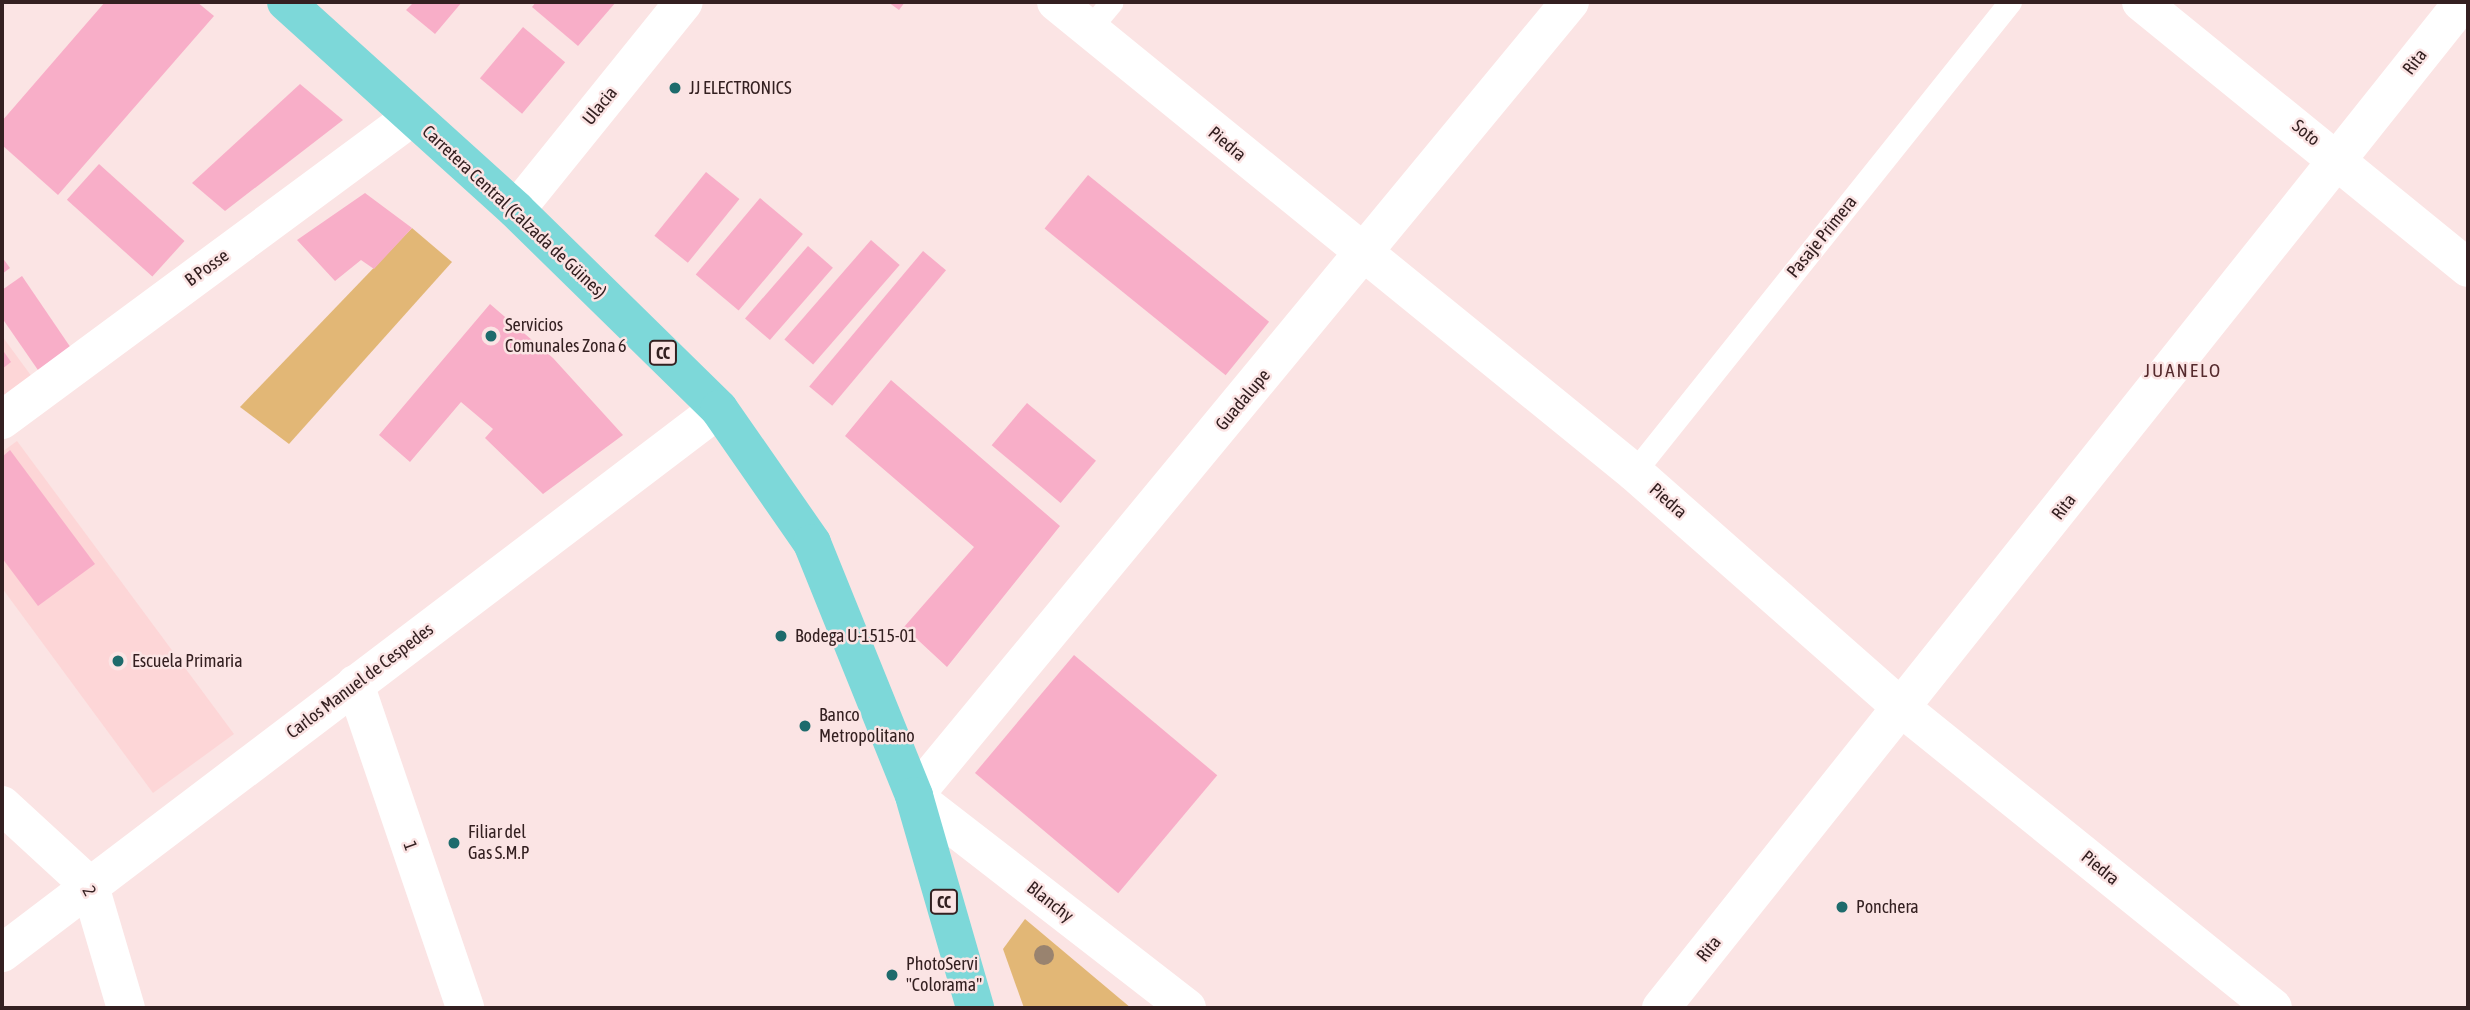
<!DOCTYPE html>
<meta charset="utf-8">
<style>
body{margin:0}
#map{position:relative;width:2470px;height:1010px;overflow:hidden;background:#fbe4e4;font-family:"Asap Condensed",sans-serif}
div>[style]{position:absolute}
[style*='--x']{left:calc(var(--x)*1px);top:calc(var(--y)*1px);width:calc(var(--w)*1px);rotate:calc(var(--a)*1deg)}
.built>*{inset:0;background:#fdd6d7}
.green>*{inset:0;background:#e2b776}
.building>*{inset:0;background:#f8aec8;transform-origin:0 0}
.service>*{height:23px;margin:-11.5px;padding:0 11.5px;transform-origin:11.5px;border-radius:11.5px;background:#fff}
.minor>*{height:38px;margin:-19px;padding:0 19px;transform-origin:19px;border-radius:19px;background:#fff}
.tertiary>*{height:38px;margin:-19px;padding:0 19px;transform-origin:19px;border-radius:19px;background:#fff}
.primary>*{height:38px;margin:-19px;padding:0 19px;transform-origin:19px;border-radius:19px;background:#7dd8d9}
.trees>*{width:20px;height:20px;margin:-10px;border-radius:50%;background:#99836f}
.dots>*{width:19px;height:19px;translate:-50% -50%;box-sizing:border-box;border:4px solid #fbe4e4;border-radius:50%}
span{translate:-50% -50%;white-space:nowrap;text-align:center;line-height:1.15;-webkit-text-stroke:5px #fbe4e4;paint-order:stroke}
.shield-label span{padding:2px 5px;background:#fbe4e4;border:2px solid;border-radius:5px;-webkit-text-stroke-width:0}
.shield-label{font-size:16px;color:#342021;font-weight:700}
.street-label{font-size:18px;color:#342021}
.poi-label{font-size:18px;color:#342021}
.left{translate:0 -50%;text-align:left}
.neighbourhood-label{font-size:19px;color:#552a2d;letter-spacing:2px}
.frame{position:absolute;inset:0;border:4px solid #342021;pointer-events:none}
</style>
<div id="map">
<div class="built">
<i style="clip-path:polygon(2px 336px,35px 381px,2px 405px)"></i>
<i style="clip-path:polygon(17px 441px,234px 734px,153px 793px,2px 588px,2px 452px)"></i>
</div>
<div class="green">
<i style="clip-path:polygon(412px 228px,452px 262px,289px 444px,240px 407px)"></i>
<i style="clip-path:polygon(1025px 919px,1131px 1008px,1024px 1008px,1003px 949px)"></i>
</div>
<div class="building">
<i style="clip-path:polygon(105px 2px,197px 2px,214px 16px,58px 195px,2px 145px,2px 121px)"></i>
<i style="clip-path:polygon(414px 2px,462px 2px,435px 34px,406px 10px)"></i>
<i style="clip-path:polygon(536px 2px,616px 2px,578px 46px,532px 7px)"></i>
<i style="clip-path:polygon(888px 2px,905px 2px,899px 10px)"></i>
<i style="left:523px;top:27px;width:55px;height:67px;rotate:40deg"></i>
<i style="clip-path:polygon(300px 84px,343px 120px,225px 211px,192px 183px)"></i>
<i style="left:99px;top:164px;width:115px;height:48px;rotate:42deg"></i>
<i style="left:706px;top:172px;width:43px;height:82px;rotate:39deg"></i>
<i style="left:1088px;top:175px;width:233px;height:69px;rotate:39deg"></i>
<i style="clip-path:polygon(365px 193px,412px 228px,374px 269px,361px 260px,335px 281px,297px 240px)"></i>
<i style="left:760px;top:198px;width:56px;height:100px;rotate:40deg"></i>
<i style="left:871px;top:240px;width:38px;height:132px;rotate:41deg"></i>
<i style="left:808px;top:246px;width:33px;height:96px;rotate:41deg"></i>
<i style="left:923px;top:251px;width:30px;height:177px;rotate:40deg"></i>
<i style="clip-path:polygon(2px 257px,10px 268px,2px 274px)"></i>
<i style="clip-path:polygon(22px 276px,73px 351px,40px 373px,2px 318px,2px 290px)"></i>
<i style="clip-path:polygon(490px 304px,553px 358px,623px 435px,543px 494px,485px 438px,493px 429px,461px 402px,410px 462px,379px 435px)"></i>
<i style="clip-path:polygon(2px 349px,11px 362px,2px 369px)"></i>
<i style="clip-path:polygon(891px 380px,1060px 526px,947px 667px,904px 627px,974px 547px,845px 436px)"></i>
<i style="left:1027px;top:403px;width:90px;height:55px;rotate:40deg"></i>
<i style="clip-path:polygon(10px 450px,95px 564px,38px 606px,2px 558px,2px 457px)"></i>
<i style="left:1074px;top:655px;width:187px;height:154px;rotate:40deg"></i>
</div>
<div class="service">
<i style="--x:1089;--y:29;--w:35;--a:-50"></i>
<i style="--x:1634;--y:472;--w:602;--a:-51.34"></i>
</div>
<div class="minor">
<i style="--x:1056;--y:2;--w:745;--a:39.12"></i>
<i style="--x:1634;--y:472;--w:360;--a:41.4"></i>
<i style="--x:1904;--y:710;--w:474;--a:38.9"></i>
<i style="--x:2141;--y:2;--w:422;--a:39.1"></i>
<i style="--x:516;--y:210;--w:267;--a:-51.1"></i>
<i style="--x:2;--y:420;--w:510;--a:-36.47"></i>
<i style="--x:355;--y:684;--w:342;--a:71.2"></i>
<i style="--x:2;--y:805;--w:120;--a:42.6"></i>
<i style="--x:90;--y:886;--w:127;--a:73.6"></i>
<i style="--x:2;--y:953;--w:900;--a:-37.19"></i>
<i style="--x:1187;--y:1008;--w:346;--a:-142.2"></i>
<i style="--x:914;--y:796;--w:1030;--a:-50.44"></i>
</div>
<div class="tertiary">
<i style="--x:1661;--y:1008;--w:1287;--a:-51.44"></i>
</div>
<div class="primary">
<i style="--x:286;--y:2;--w:310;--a:42.1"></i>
<i style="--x:516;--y:210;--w:284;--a:44.4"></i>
<i style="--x:719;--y:409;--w:163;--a:55.2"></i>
<i style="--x:812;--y:543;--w:273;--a:68"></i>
<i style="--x:914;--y:796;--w:221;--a:73.9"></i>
</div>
<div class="trees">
<i style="left:1044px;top:955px"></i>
</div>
<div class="dots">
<i style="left:675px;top:88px;background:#1e6b6c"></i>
<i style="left:491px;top:336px;background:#1e6b6c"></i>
<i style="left:781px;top:636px;background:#1e6b6c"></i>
<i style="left:118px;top:661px;background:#1e6b6c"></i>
<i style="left:805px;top:726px;background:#1e6b6c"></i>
<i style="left:454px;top:843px;background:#1e6b6c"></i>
<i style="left:1842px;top:907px;background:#1e6b6c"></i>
<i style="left:892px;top:975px;background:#1e6b6c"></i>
</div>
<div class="shield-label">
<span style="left:663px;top:353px">CC</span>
<span style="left:944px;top:902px">CC</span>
</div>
<div class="street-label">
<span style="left:2415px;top:62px;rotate:-52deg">Rita</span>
<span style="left:600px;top:106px;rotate:-51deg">Ulacia</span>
<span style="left:2306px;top:133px;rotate:39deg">Soto</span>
<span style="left:1227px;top:144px;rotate:40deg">Piedra</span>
<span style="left:514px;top:212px;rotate:43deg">Carretera Central (Calzada de Güines)</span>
<span style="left:1822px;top:237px;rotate:-51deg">Pasaje Primera</span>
<span style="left:207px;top:268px;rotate:-36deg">B Posse</span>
<span style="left:1243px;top:400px;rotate:-50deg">Guadalupe</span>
<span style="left:1668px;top:501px;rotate:41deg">Piedra</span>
<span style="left:2064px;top:507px;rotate:-52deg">Rita</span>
<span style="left:360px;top:681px;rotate:-37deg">Carlos Manuel de Cespedes</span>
<span style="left:410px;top:846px;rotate:71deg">1</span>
<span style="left:2100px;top:868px;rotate:39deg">Piedra</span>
<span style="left:89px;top:891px;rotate:62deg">2</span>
<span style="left:1050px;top:902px;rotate:38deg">Blanchy</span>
<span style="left:1709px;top:949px;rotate:-51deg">Rita</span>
</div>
<div class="poi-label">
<span class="left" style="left:689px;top:88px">JJ ELECTRONICS</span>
<span class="left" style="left:505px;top:336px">Servicios<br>Comunales Zona 6</span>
<span class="left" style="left:795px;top:636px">Bodega U-1515-01</span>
<span class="left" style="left:132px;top:661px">Escuela Primaria</span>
<span class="left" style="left:819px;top:726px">Banco<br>Metropolitano</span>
<span class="left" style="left:468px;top:843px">Filiar del<br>Gas S.M.P</span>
<span class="left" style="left:1856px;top:907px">Ponchera</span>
<span class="left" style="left:906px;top:975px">PhotoServi<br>"Colorama"</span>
</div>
<div class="neighbourhood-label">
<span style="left:2183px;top:371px">JUANELO</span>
</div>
<div class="frame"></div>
</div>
